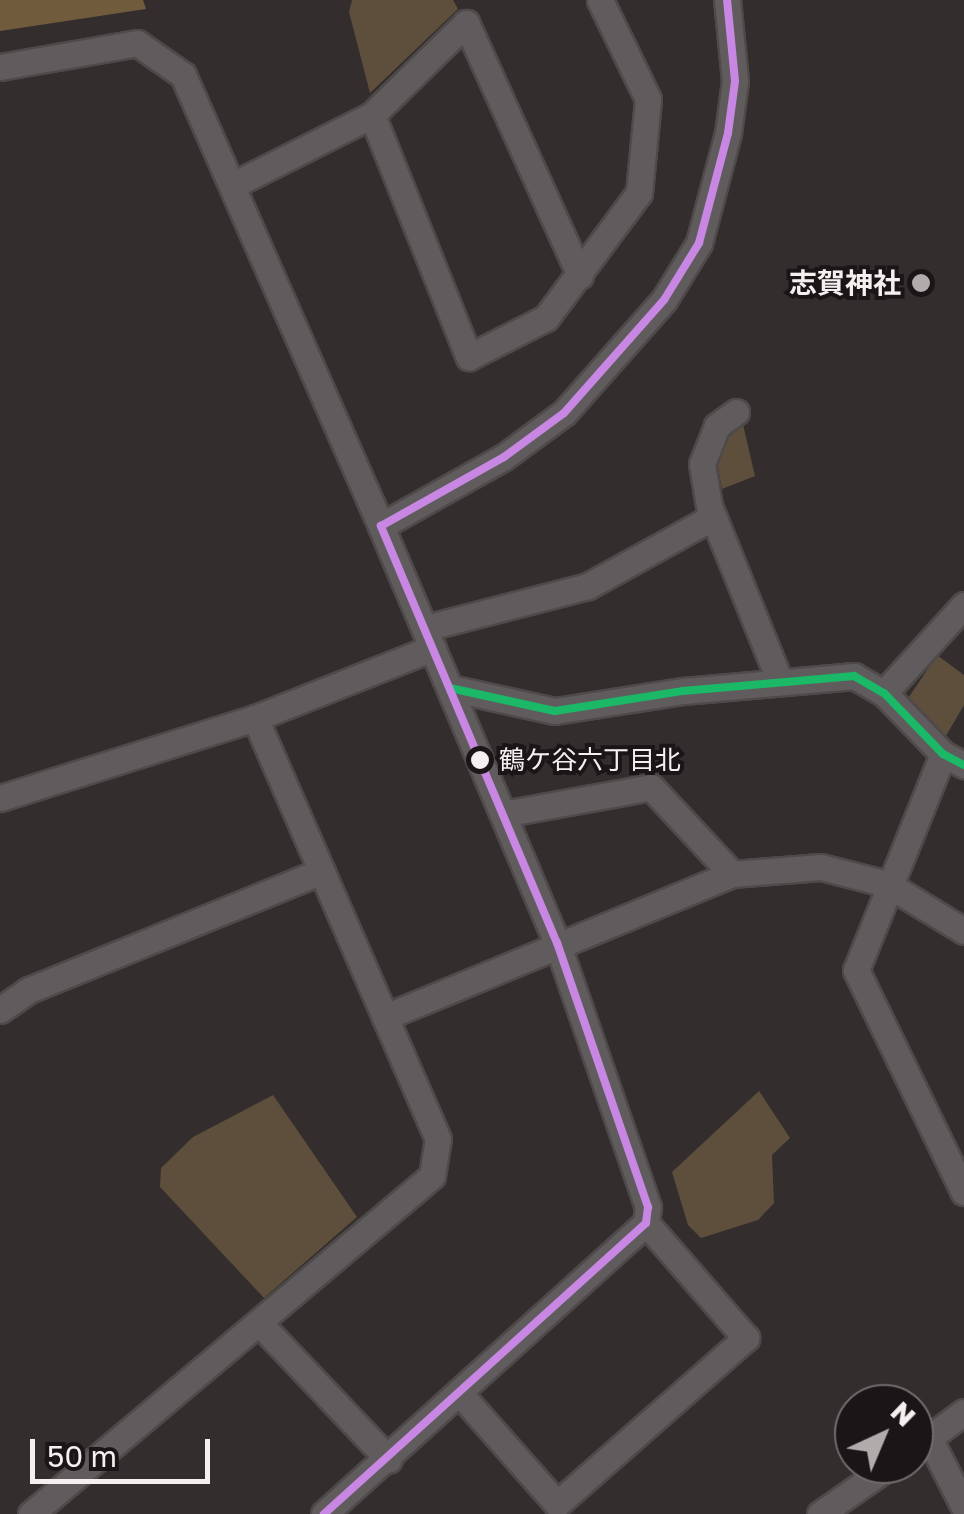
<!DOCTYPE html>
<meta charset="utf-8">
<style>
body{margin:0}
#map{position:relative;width:964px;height:1514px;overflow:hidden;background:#332d2e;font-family:"Golos Text","Noto Sans JP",sans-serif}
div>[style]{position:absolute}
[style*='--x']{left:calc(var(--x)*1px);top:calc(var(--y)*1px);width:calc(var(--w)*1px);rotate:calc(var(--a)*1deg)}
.green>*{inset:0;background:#5d4f3c}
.forest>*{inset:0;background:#715b3d}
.roads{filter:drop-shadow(2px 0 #4f4a4a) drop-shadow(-2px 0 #4f4a4a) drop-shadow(0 2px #4f4a4a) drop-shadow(0 -2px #4f4a4a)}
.minor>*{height:25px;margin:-12.5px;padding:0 12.5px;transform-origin:12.5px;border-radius:12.5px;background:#605c5d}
.bus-1>*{height:8px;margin:-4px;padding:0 4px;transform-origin:4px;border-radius:4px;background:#1ab867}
.bus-2>*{height:8px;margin:-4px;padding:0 4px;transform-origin:4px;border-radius:4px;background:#c787e3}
.dots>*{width:28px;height:28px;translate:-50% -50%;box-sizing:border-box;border:5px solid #1a1516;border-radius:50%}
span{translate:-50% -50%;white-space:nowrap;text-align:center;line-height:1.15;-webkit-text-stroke:8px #1a1516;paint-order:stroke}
.bus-label{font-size:26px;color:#f6eff0}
.left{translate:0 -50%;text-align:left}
.poi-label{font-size:28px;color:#f6eff0;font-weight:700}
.right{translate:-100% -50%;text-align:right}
.north{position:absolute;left:834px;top:1384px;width:100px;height:100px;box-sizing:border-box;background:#1a1516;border:2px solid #726c6d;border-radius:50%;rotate:44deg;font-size:28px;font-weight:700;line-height:40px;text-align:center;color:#f6eff0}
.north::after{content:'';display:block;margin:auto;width:35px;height:45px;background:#b2abac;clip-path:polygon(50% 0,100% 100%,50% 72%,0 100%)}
.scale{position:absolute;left:30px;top:1439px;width:180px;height:45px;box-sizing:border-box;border:5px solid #f6eff0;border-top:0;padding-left:12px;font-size:30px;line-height:35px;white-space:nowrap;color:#f6eff0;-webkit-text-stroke:8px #1a1516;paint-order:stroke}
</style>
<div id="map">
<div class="green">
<i style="clip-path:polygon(352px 0,453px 0,458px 9px,370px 93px,349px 12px)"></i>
<i style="clip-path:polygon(742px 420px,755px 476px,722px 489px,715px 451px,721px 433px)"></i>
<i style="clip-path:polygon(937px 655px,964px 675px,964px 705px,943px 741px,905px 703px)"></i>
<i style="clip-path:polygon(759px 1091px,790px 1138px,772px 1155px,774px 1203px,758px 1220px,701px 1238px,688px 1225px,672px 1172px)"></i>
<i style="clip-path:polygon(273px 1095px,357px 1217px,264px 1298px,160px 1187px,161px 1168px,193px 1137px)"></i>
</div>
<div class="forest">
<i style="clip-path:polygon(0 0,143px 0,146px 9px,0 31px)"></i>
</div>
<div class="roads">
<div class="minor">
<i style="--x:0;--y:67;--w:139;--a:-9.9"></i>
<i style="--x:137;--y:43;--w:56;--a:34.8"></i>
<i style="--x:183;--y:75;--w:493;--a:66.3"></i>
<i style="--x:372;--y:115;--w:261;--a:68.2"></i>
<i style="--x:469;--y:357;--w:86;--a:-26.9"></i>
<i style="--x:546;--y:318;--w:156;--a:-53.4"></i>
<i style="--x:639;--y:193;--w:94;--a:-84.5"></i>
<i style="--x:648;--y:99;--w:110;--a:-115.9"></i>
<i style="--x:233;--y:185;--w:156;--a:-26.7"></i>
<i style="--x:372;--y:115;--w:132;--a:-44.4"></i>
<i style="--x:466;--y:23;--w:277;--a:65.7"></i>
<i style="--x:736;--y:412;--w:24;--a:144"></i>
<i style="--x:717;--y:426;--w:41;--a:111.5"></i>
<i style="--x:702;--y:464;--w:43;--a:80.5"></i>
<i style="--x:709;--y:506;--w:187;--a:68"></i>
<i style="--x:425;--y:628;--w:168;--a:-14.4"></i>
<i style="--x:588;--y:586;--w:143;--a:-28.9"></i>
<i style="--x:450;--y:688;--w:107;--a:12.4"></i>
<i style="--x:555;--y:711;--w:130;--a:-8.9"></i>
<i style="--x:683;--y:691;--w:172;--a:-5"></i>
<i style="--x:854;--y:676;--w:34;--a:30"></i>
<i style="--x:884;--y:693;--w:85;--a:46"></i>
<i style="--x:943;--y:754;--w:24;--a:28"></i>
<i style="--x:884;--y:693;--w:119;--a:-47.7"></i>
<i style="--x:255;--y:718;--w:326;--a:66.5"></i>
<i style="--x:943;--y:754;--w:233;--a:111.9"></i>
<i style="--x:856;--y:970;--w:247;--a:64.1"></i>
<i style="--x:0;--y:798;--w:267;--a:-17.4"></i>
<i style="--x:255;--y:718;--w:191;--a:-21.5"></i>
<i style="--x:503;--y:814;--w:150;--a:-10.3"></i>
<i style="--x:651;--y:787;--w:119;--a:47"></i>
<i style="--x:0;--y:1010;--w:35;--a:-35"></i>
<i style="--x:29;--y:990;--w:316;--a:-22.1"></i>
<i style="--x:260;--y:1324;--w:187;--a:46.5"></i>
<i style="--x:461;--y:1395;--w:145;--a:48.6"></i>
<i style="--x:557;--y:1504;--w:252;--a:-41.3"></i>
<i style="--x:746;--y:1338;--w:152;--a:-131"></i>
<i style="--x:929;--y:1438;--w:77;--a:63.1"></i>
<i style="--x:914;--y:1449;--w:62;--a:-36.5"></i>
<i style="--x:31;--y:1514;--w:524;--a:-40.13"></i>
<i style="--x:432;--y:1176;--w:37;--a:-81"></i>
<i style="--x:438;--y:1139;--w:133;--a:-113.5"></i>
<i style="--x:385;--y:1017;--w:375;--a:-22.4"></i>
<i style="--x:732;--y:874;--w:89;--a:-4.5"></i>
<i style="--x:821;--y:867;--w:68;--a:14.4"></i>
<i style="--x:887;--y:884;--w:90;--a:31.4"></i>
<i style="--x:324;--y:1514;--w:434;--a:-42.1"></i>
<i style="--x:646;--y:1223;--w:16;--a:-83"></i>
<i style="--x:648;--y:1207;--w:279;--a:-109"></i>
<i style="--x:557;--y:943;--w:453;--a:-112.9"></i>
<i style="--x:381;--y:526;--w:141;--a:-29.3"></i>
<i style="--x:504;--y:457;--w:74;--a:-36.3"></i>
<i style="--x:564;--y:413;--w:151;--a:-48.5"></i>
<i style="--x:664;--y:300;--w:67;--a:-58.4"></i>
<i style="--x:699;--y:243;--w:114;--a:-75.2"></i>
<i style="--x:728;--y:133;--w:52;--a:-82.3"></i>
<i style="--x:735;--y:81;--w:81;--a:-95.6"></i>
<i style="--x:820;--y:1514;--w:88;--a:-34.8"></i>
</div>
</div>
<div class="bus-1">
<i style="--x:450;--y:688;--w:107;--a:12.4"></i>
<i style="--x:555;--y:711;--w:130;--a:-8.9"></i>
<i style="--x:683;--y:691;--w:172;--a:-5"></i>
<i style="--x:854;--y:676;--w:34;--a:30"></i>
<i style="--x:884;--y:693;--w:85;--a:46"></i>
<i style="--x:943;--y:754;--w:24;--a:28"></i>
</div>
<div class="bus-2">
<i style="--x:324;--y:1514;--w:434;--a:-42.1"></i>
<i style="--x:646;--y:1223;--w:16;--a:-83"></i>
<i style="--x:648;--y:1207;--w:279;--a:-109"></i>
<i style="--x:557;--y:943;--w:453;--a:-112.9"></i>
<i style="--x:381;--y:526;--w:141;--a:-29.3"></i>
<i style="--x:504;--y:457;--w:74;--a:-36.3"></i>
<i style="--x:564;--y:413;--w:151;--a:-48.5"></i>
<i style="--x:664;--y:300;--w:67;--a:-58.4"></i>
<i style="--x:699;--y:243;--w:114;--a:-75.2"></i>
<i style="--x:728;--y:133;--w:52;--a:-82.3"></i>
<i style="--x:735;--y:81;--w:81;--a:-95.6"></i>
</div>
<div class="dots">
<i style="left:921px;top:283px;background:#b2abac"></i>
<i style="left:480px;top:760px;background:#f6eff0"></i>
</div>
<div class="bus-label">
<span class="left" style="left:499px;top:760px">鶴ケ谷六丁目北</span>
</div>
<div class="poi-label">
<span class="right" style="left:901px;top:283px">志賀神社</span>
</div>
<div class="north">N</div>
<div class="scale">50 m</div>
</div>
